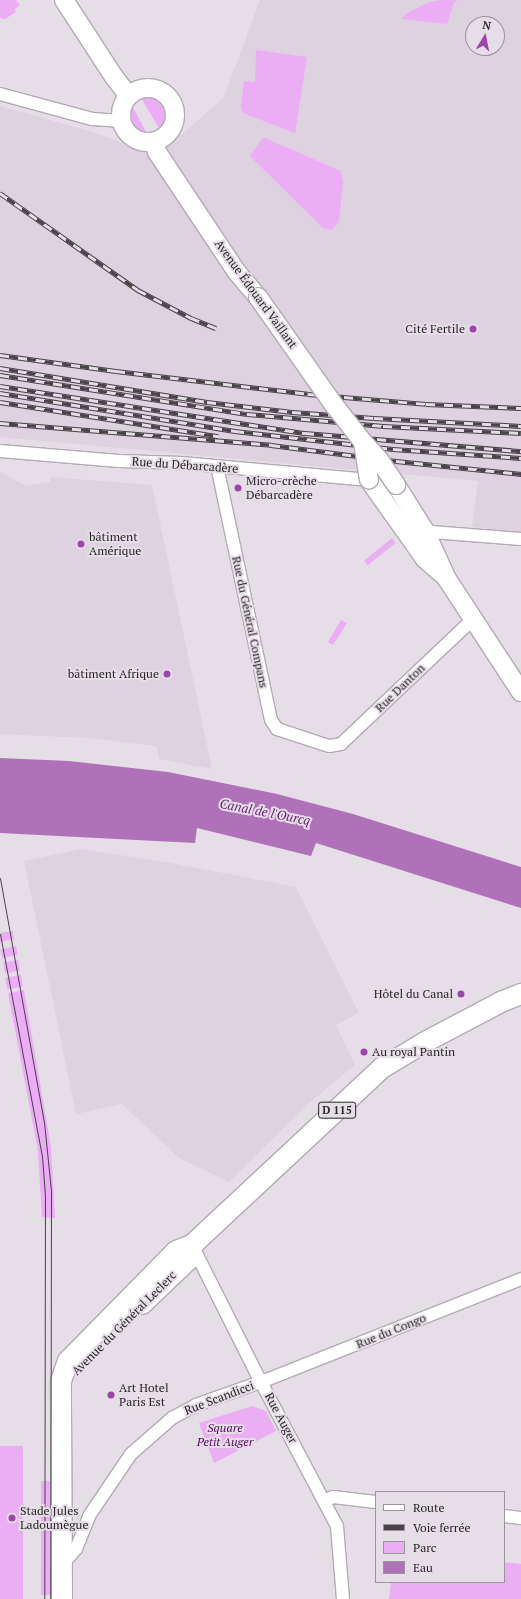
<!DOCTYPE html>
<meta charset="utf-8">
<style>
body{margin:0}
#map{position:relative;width:521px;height:1599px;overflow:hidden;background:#e6dee7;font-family:"PT Serif",serif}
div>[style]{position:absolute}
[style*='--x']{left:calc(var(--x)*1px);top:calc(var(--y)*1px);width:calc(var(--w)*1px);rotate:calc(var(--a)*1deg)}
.built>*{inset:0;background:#ded1e0}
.green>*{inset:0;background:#ebadf4;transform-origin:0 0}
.water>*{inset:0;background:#af72b8}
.roads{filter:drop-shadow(1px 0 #b2abb3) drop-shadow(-1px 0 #b2abb3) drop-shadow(0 1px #b2abb3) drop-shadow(0 -1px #b2abb3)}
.street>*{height:12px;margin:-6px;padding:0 6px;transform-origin:6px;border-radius:6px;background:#fff}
.secondary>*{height:18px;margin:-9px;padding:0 9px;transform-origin:9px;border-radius:9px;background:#fff}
.secondary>.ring{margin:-9px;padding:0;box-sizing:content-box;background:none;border:18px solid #fff;border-radius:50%}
.primary>*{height:20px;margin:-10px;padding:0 10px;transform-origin:10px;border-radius:10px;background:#fff}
.tram>*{height:1px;margin:-0.5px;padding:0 0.5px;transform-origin:0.5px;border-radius:0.5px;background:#474347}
.rail>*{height:4.5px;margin-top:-2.25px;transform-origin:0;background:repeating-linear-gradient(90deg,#e6dee7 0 9px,#474347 0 18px);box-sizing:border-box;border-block:1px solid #474347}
.bridges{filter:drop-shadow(1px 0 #b2abb3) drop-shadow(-1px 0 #b2abb3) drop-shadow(0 1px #b2abb3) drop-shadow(0 -1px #b2abb3)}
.secondary-bridge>*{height:18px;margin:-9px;padding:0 9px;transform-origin:9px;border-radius:9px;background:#fff}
.dots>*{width:11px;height:11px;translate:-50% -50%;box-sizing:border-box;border:2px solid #e6dee7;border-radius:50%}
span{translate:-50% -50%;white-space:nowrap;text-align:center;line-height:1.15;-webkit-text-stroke:4px #e6dee7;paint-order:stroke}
.shield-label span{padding:1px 3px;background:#e6dee7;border:1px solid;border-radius:3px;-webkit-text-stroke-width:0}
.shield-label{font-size:11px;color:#282528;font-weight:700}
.street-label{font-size:12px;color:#282528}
.poi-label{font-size:12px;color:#282528}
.right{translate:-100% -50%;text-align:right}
.left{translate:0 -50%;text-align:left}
.park-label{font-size:12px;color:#580763;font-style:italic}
.water-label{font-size:13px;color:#671c72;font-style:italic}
.legend{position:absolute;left:375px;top:1491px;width:130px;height:92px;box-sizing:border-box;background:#e6dee7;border:1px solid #9a949b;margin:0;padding:5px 7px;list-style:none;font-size:12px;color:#282528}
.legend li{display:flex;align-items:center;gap:8px;height:20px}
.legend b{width:20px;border:1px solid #9a949b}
.north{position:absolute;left:465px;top:16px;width:40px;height:40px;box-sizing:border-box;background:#e6dee7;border:1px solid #9a949b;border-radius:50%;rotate:10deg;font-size:11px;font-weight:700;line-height:16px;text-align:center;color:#282528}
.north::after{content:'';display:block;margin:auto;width:14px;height:18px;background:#9e42ad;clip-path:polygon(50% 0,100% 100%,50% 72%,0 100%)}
</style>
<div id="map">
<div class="built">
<i style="clip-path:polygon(evenodd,260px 0,521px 0,521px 532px,472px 527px,478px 481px,0 437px,0 106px,90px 131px,134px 147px,163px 151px,224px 97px,260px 0,473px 24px,497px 24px,497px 48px,473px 48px,473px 24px)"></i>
<i style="clip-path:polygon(0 471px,26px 486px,50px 482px,50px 477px,152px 485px,212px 769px,159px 759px,156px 746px,88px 738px,0 734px)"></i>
<i style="clip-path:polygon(81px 849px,171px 863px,296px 887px,359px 1013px,336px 1025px,355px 1065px,308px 1104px,229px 1182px,179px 1158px,122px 1104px,76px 1114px,24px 861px)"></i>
</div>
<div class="green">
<i style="clip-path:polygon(0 0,16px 0,20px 5px,15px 9px,16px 12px,5px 19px,0 18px)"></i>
<i style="clip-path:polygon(440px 0,457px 0,454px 3px,447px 24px,401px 19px,407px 13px,427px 3px)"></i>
<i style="clip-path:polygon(256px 50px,307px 57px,295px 133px,243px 113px,241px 107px,244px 81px,255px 82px)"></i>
<i style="clip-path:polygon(148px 96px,160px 101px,165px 110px,164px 122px,159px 128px,141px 98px)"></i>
<i style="clip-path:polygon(133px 107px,146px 132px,140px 132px,133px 124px,131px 113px)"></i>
<i style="clip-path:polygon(265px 138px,341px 171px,343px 182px,339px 222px,331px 230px,323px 228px,250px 156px,262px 139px)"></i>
<i style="left:392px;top:538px;width:6px;height:36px;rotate:51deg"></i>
<i style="clip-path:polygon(341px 620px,347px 623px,333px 645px,328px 642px)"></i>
<i style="clip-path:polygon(13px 931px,14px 939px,0 942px,0 933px)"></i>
<i style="left:16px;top:946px;width:9px;height:16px;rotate:77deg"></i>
<i style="left:18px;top:960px;width:11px;height:15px;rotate:80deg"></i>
<i style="left:21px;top:975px;width:12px;height:16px;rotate:81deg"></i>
<i style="clip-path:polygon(24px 990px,51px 1147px,55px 1218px,42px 1217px,38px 1151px,8px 993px)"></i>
<i style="clip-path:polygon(252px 1406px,266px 1411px,276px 1431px,214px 1463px,199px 1423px)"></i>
<i style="left:0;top:1446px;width:23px;height:153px"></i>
<i style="left:41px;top:1481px;width:13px;height:114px"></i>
<i style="clip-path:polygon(504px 1562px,521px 1564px,521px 1599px,389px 1599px,391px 1582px,504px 1582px)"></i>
</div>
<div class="water">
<i style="clip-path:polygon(0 758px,69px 761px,168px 772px,277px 794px,353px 814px,521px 867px,521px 908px,316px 843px,311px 856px,197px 828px,195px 843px,0 833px)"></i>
</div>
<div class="roads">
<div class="street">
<i style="--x:0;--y:94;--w:95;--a:15.2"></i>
<i style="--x:92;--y:119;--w:30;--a:4"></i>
<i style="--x:0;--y:451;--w:119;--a:4.8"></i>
<i style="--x:119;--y:461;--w:63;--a:1.8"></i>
<i style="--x:182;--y:463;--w:188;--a:5.2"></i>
<i style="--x:217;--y:466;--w:260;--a:78"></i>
<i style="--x:271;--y:720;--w:11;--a:56"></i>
<i style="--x:277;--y:729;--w:55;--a:18.1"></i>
<i style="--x:329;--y:746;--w:12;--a:-9"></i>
<i style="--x:341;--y:744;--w:182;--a:-43.4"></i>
<i style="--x:419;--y:531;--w:102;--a:4.5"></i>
<i style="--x:192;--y:1245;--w:153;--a:63.3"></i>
<i style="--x:261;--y:1382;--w:163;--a:62.2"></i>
<i style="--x:337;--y:1526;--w:73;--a:85.3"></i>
<i style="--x:324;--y:1501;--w:10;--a:-24"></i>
<i style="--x:333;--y:1497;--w:43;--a:6.6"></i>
<i style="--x:504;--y:1516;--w:17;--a:7"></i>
<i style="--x:62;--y:1565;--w:21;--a:-49"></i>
<i style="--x:76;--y:1549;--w:35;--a:-68"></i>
<i style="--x:89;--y:1516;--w:75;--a:-55.9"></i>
<i style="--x:131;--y:1454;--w:55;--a:-41.3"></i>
<i style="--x:172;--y:1418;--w:27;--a:-28"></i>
<i style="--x:196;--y:1405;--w:69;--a:-19.5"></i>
<i style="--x:261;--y:1382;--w:280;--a:-21.6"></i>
</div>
<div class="secondary">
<i style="--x:64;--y:0;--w:92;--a:57"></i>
<i style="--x:114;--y:77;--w:24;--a:52"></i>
<i class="ring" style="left:121px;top:88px;width:36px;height:36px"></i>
<i style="--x:154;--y:142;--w:10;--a:73"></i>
<i style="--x:157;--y:152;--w:143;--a:56.4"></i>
<i style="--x:236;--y:271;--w:34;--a:50"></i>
<i style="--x:369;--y:480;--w:97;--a:54.7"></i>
<i style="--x:425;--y:559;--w:23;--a:41"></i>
<i style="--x:396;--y:485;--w:54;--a:57.8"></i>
<i style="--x:425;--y:531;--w:53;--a:65.4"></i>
<i style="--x:447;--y:579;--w:135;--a:56.8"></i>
</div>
<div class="primary">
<i style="--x:142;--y:1304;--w:64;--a:-43.7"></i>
<i style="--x:188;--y:1260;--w:16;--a:-75"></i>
<i style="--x:62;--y:1599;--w:218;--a:-90.3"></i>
<i style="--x:61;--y:1381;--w:21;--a:-71"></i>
<i style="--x:68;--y:1361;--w:154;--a:-45.5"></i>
<i style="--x:176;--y:1251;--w:17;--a:-21"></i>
<i style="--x:192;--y:1245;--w:260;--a:-43"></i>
<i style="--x:382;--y:1068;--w:52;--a:-31"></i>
<i style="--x:427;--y:1041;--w:84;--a:-27.8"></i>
<i style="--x:501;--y:1002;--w:22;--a:-22"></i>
</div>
</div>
<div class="tram">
<i style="--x:0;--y:878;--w:248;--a:79.8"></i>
<i style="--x:44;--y:1122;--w:69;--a:84.2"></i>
<i style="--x:51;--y:1191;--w:408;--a:90.1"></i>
<i style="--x:0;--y:934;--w:226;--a:79.3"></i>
<i style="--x:42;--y:1156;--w:40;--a:85.7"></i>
<i style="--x:45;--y:1196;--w:403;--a:90.1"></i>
</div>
<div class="rail">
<i style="--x:0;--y:193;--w:169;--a:35.1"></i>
<i style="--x:138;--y:290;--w:60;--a:27.8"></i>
<i style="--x:191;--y:318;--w:27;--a:22"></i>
<i style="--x:0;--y:355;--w:117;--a:7.9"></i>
<i style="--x:116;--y:371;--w:193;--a:6.8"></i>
<i style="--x:308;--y:394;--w:118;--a:4.8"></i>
<i style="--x:426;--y:404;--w:95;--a:2.4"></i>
<i style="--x:0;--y:368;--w:210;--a:9.3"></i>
<i style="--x:207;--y:402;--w:86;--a:6.7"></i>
<i style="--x:292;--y:412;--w:82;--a:4.2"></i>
<i style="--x:374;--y:418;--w:147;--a:3.1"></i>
<i style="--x:0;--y:375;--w:250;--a:9"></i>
<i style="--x:247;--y:414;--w:137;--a:5"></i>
<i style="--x:383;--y:426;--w:138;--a:2.9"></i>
<i style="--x:0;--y:386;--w:309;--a:8.8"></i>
<i style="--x:305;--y:433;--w:217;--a:4.8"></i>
<i style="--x:0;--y:393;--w:238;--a:9.2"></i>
<i style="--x:235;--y:431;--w:159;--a:6.5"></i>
<i style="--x:393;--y:449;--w:128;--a:4"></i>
<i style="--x:0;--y:402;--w:221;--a:8.9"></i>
<i style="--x:0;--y:423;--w:272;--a:4.6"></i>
<i style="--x:271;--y:445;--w:126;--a:7.3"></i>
<i style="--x:396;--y:461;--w:126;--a:5.9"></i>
</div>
<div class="bridges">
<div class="secondary-bridge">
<i style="--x:258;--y:297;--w:132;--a:54.9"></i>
<i style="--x:334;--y:405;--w:47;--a:51.9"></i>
<i style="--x:363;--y:442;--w:25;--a:48"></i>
<i style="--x:380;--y:461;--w:29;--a:56"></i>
<i style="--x:363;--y:442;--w:38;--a:81"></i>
</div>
</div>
<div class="dots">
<i style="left:473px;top:329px;background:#9e42ad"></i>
<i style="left:238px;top:488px;background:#9e42ad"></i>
<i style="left:81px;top:544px;background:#9e42ad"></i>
<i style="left:167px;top:674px;background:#9e42ad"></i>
<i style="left:461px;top:994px;background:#9e42ad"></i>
<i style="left:364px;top:1052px;background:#9e42ad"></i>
<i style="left:111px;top:1395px;background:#9e42ad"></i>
<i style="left:12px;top:1518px;background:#9e42ad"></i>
</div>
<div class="shield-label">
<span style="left:337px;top:1110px">D 115</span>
</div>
<div class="street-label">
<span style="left:256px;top:294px;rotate:54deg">Avenue Édouard Vaillant</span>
<span style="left:185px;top:465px;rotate:4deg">Rue du Débarcadère</span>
<span style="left:250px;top:622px;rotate:78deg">Rue du Général Compans</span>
<span style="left:400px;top:688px;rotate:-44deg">Rue Danton</span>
<span style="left:124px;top:1323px;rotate:-45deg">Avenue du Général Leclerc</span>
<span style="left:391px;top:1331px;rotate:-22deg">Rue du Congo</span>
<span style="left:219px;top:1398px;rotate:-21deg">Rue Scandicci</span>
<span style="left:281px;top:1418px;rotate:62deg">Rue Auger</span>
</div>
<div class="poi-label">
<span class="right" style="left:465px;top:329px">Cité Fertile</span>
<span class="left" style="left:246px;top:488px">Micro-crèche<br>Débarcadère</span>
<span class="left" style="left:89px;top:544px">bâtiment<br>Amérique</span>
<span class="right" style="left:159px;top:674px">bâtiment Afrique</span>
<span class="right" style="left:453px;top:994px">Hôtel du Canal</span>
<span class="left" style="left:372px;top:1052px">Au royal Pantin</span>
<span class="left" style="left:119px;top:1395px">Art Hotel<br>Paris Est</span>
<span class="left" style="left:20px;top:1518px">Stade Jules<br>Ladoumègue</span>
</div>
<div class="park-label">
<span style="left:225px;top:1435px">Square<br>Petit Auger</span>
</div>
<div class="water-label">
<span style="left:265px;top:812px;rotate:11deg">Canal de l'Ourcq</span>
</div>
<ul class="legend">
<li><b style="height:5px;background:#fff"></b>Route</li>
<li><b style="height:5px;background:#474347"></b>Voie ferrée</li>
<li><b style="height:11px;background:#ebadf4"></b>Parc</li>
<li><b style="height:11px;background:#af72b8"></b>Eau</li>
</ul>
<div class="north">N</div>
</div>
